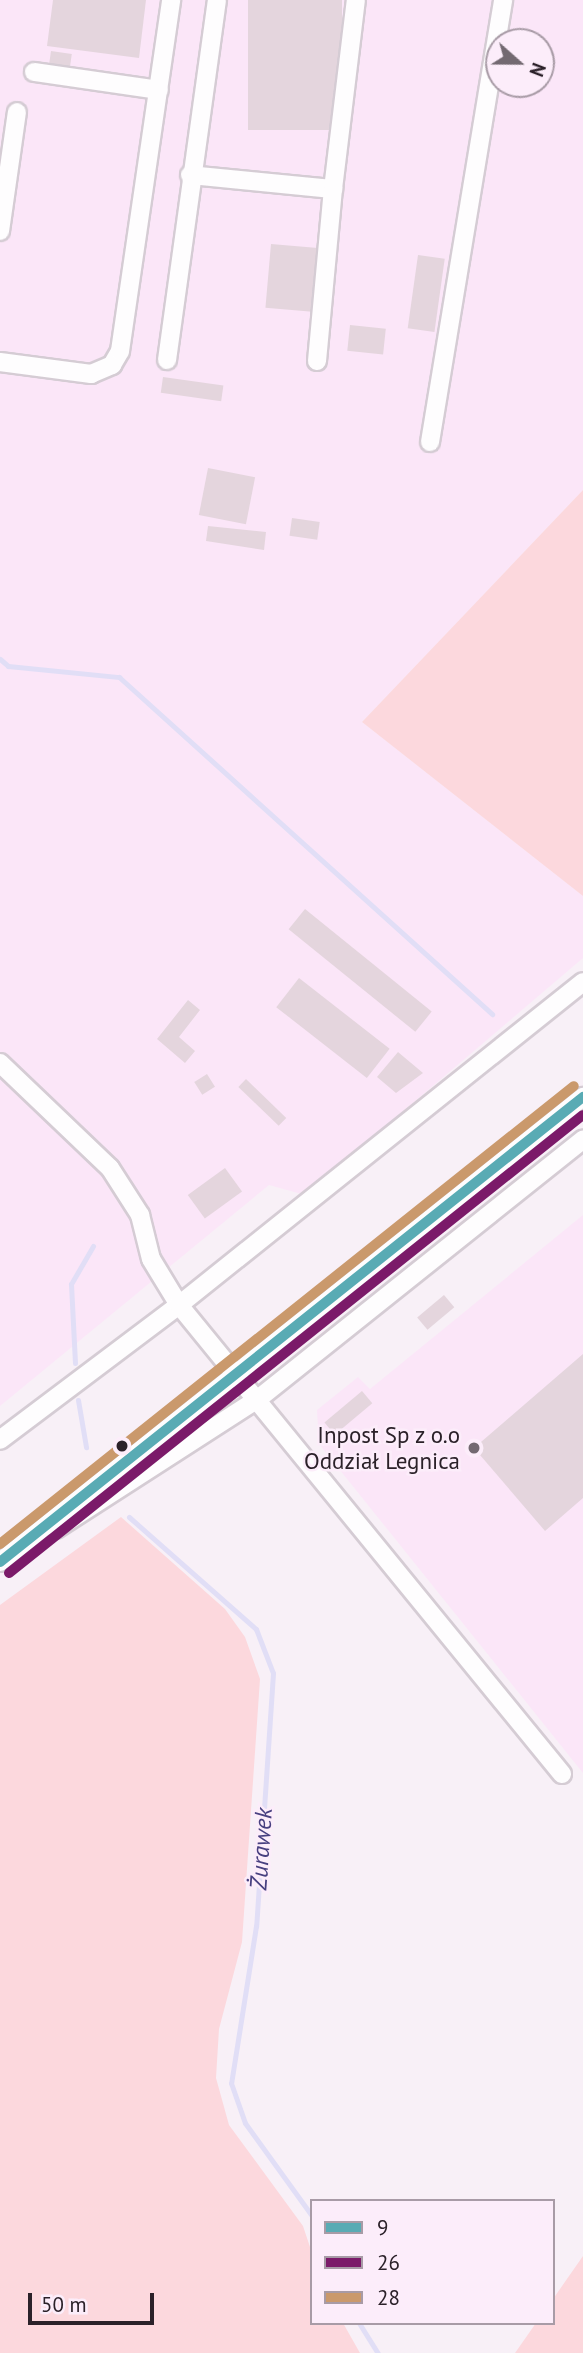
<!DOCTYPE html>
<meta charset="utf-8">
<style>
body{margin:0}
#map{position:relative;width:583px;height:2353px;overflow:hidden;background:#f8f0f7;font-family:"PT Sans",sans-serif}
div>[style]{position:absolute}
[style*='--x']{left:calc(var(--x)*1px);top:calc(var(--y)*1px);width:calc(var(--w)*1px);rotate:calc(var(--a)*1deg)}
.built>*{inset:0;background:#fbe6f8}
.green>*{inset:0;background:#fcd8dd}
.stream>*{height:5px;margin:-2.5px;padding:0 2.5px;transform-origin:2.5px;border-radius:2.5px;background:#e1def6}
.building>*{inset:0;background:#e4d5dd;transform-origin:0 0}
.roads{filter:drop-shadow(2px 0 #d5ccd4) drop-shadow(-2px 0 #d5ccd4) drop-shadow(0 2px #d5ccd4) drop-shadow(0 -2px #d5ccd4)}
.minor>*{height:18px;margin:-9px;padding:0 9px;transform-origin:9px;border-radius:9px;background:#fefdfe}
.bus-1>*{height:10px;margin:-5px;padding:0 5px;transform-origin:5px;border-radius:5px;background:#59abb4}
.bus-2>*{height:10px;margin:-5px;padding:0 5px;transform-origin:5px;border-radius:5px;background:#7b1a69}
.bus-3>*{height:10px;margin:-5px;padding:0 5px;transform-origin:5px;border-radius:5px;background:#ca996c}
.dots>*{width:19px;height:19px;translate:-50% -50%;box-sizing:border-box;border:4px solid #fcedfa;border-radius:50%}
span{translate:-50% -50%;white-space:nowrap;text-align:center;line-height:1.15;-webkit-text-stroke:5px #fcedfa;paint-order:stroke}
.poi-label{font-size:23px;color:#2b2129}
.right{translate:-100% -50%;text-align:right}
.water-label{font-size:24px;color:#484080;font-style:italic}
.legend{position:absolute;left:310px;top:2199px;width:245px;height:126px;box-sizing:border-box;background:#fcedfa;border:2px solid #a89ba6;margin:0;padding:9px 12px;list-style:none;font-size:21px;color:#2b2129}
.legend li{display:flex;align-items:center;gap:14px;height:35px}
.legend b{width:35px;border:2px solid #a89ba6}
.north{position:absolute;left:485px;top:28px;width:70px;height:70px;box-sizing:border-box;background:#fcedfa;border:2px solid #a89ba6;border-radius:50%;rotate:111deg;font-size:19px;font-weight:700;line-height:28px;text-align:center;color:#2b2129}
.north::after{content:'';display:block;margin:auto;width:24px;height:32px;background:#736971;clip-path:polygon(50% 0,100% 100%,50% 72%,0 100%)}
.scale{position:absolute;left:28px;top:2293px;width:126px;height:32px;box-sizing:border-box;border:4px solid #2b2129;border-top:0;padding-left:9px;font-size:21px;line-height:24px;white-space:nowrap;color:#2b2129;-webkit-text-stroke:5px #fcedfa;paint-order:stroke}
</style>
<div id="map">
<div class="built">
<i style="clip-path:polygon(evenodd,0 0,583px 0,583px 490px,362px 722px,583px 896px,583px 958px,305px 1195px,269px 1185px,0 1406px,0 0,499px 42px,541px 42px,541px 84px,499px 84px,499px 42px)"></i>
<i style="clip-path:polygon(583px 1215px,583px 1773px,319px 1444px,317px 1410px,358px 1377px,370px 1389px)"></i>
</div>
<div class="green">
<i style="clip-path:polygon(583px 490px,583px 896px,362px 722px)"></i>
<i style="clip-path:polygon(121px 1517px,225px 1609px,245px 1637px,260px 1679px,242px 1942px,219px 2029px,216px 2078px,229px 2125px,303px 2226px,312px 2253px,312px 2323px,343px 2323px,360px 2353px,0 2353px,0 1605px)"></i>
<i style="clip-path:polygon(583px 2256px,583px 2353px,515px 2353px,536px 2323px,553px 2323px,553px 2299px)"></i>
</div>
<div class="stream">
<i style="--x:0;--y:659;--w:11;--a:41"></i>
<i style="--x:8;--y:666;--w:112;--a:5.7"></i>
<i style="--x:119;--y:677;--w:503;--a:42.1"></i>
<i style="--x:75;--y:1363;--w:79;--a:-92.9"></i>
<i style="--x:71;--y:1284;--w:44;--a:-59.9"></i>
<i style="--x:78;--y:1400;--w:48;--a:80.3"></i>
<i style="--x:129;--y:1517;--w:169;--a:41.4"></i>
<i style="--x:256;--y:1629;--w:47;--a:68.9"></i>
<i style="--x:273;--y:1673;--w:254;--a:93.8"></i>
<i style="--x:256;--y:1926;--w:159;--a:99"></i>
<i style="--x:231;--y:2083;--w:42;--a:70.7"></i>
<i style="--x:245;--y:2123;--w:115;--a:54.2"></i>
<i style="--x:359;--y:2323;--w:36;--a:58"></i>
</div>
<div class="building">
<i style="clip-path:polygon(53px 0,146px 0,139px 58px,47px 46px)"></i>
<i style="left:248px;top:0;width:94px;height:130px"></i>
<i style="left:51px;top:51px;width:21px;height:16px;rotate:8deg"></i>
<i style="left:271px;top:244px;width:50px;height:64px;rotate:5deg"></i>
<i style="left:418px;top:255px;width:27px;height:74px;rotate:8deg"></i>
<i style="left:350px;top:325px;width:36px;height:26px;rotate:6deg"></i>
<i style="left:163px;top:377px;width:61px;height:16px;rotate:8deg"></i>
<i style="left:208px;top:468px;width:48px;height:48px;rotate:11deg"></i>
<i style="left:292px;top:518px;width:28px;height:18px;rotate:8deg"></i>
<i style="clip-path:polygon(208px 526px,266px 532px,264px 550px,206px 541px)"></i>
<i style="left:305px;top:909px;width:163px;height:26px;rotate:39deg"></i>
<i style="left:299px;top:978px;width:115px;height:37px;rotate:38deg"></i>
<i style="clip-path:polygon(188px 1000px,200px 1010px,179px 1037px,195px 1051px,185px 1063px,157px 1039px)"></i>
<i style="clip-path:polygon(398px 1052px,423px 1073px,396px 1093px,377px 1077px)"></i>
<i style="left:207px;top:1074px;width:15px;height:15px;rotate:58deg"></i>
<i style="left:246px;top:1079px;width:56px;height:11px;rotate:44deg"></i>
<i style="left:225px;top:1168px;width:29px;height:46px;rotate:54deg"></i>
<i style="left:444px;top:1295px;width:16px;height:35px;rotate:50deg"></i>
<i style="clip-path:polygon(583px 1354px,583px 1498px,545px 1531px,474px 1448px)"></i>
<i style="left:362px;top:1391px;width:16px;height:49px;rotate:50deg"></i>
</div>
<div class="roads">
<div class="minor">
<i style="--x:34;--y:72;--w:126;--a:8.2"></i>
<i style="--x:190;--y:175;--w:144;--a:5.6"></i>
<i style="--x:333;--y:189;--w:190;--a:-83.1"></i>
<i style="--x:0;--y:231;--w:120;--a:-81.9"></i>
<i style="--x:167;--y:360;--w:363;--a:-82.1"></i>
<i style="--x:317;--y:361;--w:173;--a:-84.7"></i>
<i style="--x:0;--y:362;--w:92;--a:7.5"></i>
<i style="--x:91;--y:374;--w:23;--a:-23"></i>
<i style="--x:112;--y:365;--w:16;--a:-60"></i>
<i style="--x:120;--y:351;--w:355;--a:-81.7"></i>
<i style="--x:430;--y:442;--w:448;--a:-80.6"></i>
<i style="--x:0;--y:1063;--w:152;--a:43.7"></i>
<i style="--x:110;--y:1168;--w:56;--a:57.4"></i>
<i style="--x:140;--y:1215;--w:45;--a:76"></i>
<i style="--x:151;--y:1259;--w:54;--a:58.7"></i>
<i style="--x:179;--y:1305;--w:224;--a:143"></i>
<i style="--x:56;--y:1529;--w:240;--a:-32.8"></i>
<i style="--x:258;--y:1399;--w:416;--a:-38.6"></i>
<i style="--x:0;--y:1562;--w:746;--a:-38.58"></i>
<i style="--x:562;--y:1774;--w:606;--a:-129.24"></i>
<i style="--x:179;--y:1305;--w:517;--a:-38.64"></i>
</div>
</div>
<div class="bus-1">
<i style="--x:0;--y:1562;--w:746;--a:-38.58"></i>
</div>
<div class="bus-2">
<i style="--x:9;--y:1573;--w:734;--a:-38.59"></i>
</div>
<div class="bus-3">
<i style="--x:0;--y:1544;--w:734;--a:-38.59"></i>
</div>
<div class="dots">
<i style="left:122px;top:1446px;background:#2b2129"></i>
<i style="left:474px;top:1448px;background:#736971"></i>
</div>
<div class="poi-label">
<span class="right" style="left:460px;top:1448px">Inpost Sp z o.o<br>Oddział Legnica</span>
</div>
<div class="water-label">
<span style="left:261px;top:1849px;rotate:-86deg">Żurawek</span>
</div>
<ul class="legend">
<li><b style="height:9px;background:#59abb4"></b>9</li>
<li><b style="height:9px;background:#7b1a69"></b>26</li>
<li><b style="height:9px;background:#ca996c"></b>28</li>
</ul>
<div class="north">N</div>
<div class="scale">50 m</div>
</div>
